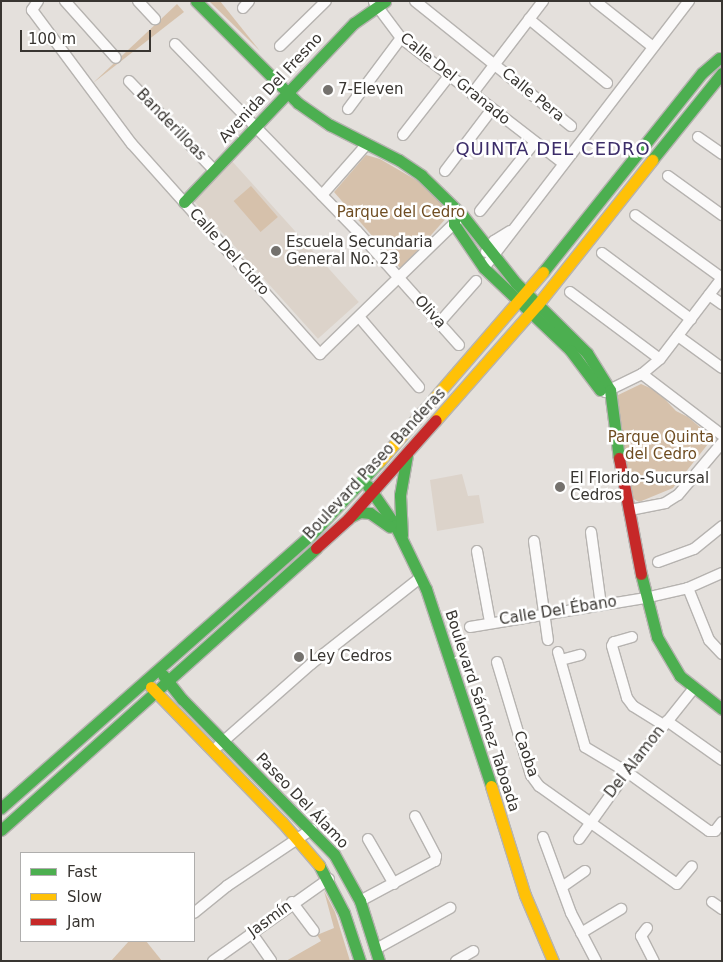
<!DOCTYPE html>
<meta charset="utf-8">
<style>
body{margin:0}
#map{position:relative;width:723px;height:962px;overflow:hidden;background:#e4e0dc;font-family:"DejaVu Sans",sans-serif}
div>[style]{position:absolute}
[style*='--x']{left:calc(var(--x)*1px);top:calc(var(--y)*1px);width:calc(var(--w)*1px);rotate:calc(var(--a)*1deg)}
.built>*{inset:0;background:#dcd3ca;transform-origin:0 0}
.green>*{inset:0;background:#d6c1ab;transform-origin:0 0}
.roads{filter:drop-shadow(1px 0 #b6b3b0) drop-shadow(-1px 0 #b6b3b0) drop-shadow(0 1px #b6b3b0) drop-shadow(0 -1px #b6b3b0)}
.street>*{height:10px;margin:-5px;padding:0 5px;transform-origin:5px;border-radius:5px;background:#fbfafa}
.fast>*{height:11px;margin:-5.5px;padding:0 5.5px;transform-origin:5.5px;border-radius:5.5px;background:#4caf50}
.slow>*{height:11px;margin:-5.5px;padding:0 5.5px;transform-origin:5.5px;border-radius:5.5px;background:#ffc107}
.jam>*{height:11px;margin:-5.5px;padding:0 5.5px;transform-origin:5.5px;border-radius:5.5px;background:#c62828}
.dots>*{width:14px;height:14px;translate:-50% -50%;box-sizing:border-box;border:2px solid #fff;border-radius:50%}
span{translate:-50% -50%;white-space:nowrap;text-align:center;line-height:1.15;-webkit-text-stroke:5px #fff;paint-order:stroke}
.street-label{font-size:15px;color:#383531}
.poi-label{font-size:15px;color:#383531}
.left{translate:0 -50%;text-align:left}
.park-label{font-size:15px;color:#6f4d22}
.quarter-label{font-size:18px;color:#3c2d69;letter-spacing:1px}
.frame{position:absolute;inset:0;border:2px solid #383531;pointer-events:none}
.legend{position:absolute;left:20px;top:852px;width:175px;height:90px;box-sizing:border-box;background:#fff;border:1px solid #afaead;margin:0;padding:6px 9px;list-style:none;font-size:15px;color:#383531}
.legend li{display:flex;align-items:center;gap:10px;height:25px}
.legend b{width:25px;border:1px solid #afaead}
.scale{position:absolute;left:20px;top:30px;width:131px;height:22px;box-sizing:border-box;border:2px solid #383531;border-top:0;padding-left:6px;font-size:15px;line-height:18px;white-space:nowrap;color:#383531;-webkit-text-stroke:4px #fff;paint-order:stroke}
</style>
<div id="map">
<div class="built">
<i style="left:231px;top:160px;width:191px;height:55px;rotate:48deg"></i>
<i style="clip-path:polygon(462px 474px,468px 496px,479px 495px,484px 523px,437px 531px,430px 480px)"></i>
</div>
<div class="green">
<i style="clip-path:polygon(209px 1px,220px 1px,260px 51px)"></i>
<i style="clip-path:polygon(177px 4px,184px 12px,93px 83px)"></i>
<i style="clip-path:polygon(366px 155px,380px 159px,423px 184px,438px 198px,448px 216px,401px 269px,334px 192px)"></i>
<i style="left:251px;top:186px;width:41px;height:23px;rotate:49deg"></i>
<i style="clip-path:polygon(641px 384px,657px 391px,676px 411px,688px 417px,709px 435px,708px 444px,673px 488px,639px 502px,632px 498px,614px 397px)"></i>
<i style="clip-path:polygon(324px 891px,335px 912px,350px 961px,286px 961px,321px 941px,317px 935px,334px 928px)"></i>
<i style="clip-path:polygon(129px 941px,146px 941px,162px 961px,111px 961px)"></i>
</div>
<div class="roads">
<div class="street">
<i style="--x:38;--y:1;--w:11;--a:124"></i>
<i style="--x:32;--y:10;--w:167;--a:53.3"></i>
<i style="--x:132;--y:144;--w:282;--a:48.2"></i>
<i style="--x:320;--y:354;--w:192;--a:-44.2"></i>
<i style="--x:65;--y:1;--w:76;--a:48.2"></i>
<i style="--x:138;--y:1;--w:25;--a:47"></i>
<i style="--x:415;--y:1;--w:200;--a:38.7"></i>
<i style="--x:595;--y:1;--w:74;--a:38.4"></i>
<i style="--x:374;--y:2;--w:45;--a:53.1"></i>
<i style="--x:401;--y:38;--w:205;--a:37.7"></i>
<i style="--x:243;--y:8;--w:9;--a:-49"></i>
<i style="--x:529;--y:19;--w:101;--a:39.4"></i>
<i style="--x:175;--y:44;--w:261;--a:45.8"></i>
<i style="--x:357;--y:231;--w:153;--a:48.2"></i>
<i style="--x:280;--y:46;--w:64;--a:-44.4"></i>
<i style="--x:129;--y:81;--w:123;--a:46.3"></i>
<i style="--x:472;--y:94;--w:117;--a:-52.6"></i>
<i style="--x:348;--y:109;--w:89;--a:-53.3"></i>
<i style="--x:403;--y:135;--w:75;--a:-52.1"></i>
<i style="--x:698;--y:137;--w:29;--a:35"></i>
<i style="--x:445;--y:171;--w:78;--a:-52.8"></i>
<i style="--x:668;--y:176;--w:67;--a:35.8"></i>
<i style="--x:322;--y:195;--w:68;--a:-48.6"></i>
<i style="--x:480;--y:211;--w:88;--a:-51.4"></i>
<i style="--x:486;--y:252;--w:14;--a:-54"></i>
<i style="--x:494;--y:241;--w:19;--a:-32"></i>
<i style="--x:602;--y:253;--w:111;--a:36.6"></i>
<i style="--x:484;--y:268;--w:337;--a:-52.5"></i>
<i style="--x:570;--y:292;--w:112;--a:36.7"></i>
<i style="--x:709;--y:295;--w:16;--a:35"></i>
<i style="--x:360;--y:318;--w:91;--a:49.5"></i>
<i style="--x:439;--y:323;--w:56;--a:-48.6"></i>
<i style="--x:678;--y:336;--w:54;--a:36"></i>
<i style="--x:642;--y:374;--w:101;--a:37.3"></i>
<i style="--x:605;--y:392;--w:41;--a:-25.9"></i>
<i style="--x:642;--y:374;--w:23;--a:-40"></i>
<i style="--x:660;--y:359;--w:102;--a:-52.6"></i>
<i style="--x:722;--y:278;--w:107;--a:-144.1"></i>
<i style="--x:630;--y:510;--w:36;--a:-11"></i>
<i style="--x:665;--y:503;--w:15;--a:-32"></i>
<i style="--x:678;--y:495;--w:68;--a:-49.8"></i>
<i style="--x:591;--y:532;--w:74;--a:82.2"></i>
<i style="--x:534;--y:541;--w:100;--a:82"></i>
<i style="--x:477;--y:551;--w:72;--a:79.6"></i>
<i style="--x:658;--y:562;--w:38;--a:-20"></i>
<i style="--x:694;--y:549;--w:36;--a:-39"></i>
<i style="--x:688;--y:588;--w:56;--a:68"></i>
<i style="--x:709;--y:640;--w:19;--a:47"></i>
<i style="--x:470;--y:627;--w:177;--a:-9.4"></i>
<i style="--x:645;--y:598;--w:44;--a:-13.1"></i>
<i style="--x:688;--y:588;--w:37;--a:-24"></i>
<i style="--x:632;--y:637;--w:19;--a:164"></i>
<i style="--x:614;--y:642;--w:4;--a:117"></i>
<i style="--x:612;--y:646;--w:54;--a:73.9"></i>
<i style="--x:627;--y:698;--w:10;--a:53"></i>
<i style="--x:633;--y:706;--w:36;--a:32"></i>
<i style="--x:558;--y:652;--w:99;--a:74.1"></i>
<i style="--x:585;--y:747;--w:49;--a:30.8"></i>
<i style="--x:627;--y:772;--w:101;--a:35.7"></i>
<i style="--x:709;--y:831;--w:6;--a:0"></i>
<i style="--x:715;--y:831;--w:11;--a:-52"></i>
<i style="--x:561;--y:660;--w:20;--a:-15"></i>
<i style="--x:497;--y:662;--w:118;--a:73.3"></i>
<i style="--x:531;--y:775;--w:14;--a:54"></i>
<i style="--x:539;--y:786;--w:169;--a:35.4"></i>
<i style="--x:677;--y:884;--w:23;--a:-50"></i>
<i style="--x:667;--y:721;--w:67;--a:35.3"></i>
<i style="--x:218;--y:746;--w:124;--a:-41.4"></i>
<i style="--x:311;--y:664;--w:140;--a:-38.3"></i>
<i style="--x:543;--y:837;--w:81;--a:69.8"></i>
<i style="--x:571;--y:913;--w:54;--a:62.5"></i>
<i style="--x:368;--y:839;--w:52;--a:60"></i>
<i style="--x:579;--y:839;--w:82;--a:-54.4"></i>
<i style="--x:627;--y:772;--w:107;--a:-51.4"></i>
<i style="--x:562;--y:887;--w:28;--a:-35"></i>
<i style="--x:360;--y:901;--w:85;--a:-28.1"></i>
<i style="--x:435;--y:861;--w:5;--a:-79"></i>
<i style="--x:436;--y:856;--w:45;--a:-117.7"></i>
<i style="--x:292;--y:902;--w:36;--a:53"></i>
<i style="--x:712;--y:902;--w:12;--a:35"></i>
<i style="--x:194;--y:913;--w:43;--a:-39.3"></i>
<i style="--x:227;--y:886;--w:102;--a:-33.8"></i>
<i style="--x:647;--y:928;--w:10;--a:127"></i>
<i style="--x:641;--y:936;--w:28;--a:63"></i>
<i style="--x:251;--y:932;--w:35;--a:55"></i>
<i style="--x:581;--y:933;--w:47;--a:-31"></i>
<i style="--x:376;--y:949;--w:85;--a:-29"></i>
<i style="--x:213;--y:961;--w:142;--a:-35.3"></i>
<i style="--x:456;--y:961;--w:20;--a:-30"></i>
</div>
<div class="fast">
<i style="--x:196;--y:1;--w:144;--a:45"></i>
<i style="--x:298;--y:103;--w:39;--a:35"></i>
<i style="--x:330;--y:125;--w:77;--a:26.9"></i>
<i style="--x:399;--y:160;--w:27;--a:34"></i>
<i style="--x:421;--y:175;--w:59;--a:44.3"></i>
<i style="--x:463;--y:216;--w:85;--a:51.7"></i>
<i style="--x:516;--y:283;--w:100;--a:44.6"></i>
<i style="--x:587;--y:353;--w:44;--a:58.1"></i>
<i style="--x:610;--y:390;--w:69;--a:82.5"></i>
<i style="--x:652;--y:160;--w:112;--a:-51.2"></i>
<i style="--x:184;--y:202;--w:247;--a:-46.5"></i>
<i style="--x:354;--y:23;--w:38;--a:-35"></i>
<i style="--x:454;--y:210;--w:14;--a:90"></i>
<i style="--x:454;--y:224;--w:53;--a:55.7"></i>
<i style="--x:484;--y:268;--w:119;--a:43.6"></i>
<i style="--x:570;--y:350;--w:50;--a:53.1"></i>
<i style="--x:543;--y:272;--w:255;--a:-51.4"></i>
<i style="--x:702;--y:73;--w:23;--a:-41"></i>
<i style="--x:368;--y:486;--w:47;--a:55.3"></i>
<i style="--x:395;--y:525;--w:71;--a:64.2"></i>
<i style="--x:426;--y:589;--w:207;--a:71.7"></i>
<i style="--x:350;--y:517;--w:11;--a:-27"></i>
<i style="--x:360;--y:512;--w:10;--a:6"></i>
<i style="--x:370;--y:513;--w:24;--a:35"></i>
<i style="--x:402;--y:535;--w:40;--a:-92.9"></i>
<i style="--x:400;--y:495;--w:41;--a:-80.1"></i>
<i style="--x:641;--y:574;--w:65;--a:75.7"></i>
<i style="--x:657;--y:637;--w:45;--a:59.5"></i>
<i style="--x:680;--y:676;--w:53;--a:38.2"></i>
<i style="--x:163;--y:675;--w:31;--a:52"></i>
<i style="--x:182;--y:699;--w:217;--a:45.6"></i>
<i style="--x:334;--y:854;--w:54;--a:61"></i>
<i style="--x:360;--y:901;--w:63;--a:72.4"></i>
<i style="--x:1;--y:808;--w:413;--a:-41.4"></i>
<i style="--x:311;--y:535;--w:100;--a:-47"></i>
<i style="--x:1;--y:830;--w:423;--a:-41.8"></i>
<i style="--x:319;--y:865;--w:54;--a:62.5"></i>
<i style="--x:344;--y:913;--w:51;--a:71.6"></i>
</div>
<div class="slow">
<i style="--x:436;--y:420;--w:154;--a:-48.7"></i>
<i style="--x:538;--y:304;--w:184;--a:-51.6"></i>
<i style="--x:379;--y:462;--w:251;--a:-49.2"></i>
<i style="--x:151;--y:687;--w:188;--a:45.9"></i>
<i style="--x:282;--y:822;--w:57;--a:49.3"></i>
<i style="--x:491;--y:786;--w:114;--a:72.7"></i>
<i style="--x:525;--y:895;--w:72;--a:67"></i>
</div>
<div class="jam">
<i style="--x:619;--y:458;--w:118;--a:79.3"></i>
<i style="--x:316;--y:548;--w:43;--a:-42.2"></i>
<i style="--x:348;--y:519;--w:132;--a:-48.4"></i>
</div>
</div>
<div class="dots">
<i style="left:328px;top:90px;background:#74716d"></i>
<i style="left:276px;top:251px;background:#74716d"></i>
<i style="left:560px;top:487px;background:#74716d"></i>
<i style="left:299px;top:657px;background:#74716d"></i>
</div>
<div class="street-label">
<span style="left:455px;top:79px;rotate:39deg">Calle Del Granado</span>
<span style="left:271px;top:88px;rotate:-47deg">Avenida Del Fresno</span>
<span style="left:533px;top:95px;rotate:39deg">Calle Pera</span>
<span style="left:171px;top:125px;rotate:46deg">Banderilloas</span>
<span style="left:229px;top:252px;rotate:48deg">Calle Del Cidro</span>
<span style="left:430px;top:312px;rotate:48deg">Oliva</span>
<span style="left:375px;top:464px;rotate:-47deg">Boulevard Paseo Banderas</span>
<span style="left:558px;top:611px;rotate:-9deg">Calle Del Ébano</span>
<span style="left:482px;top:711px;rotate:72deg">Boulevard Sánchez Taboada</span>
<span style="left:526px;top:754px;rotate:71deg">Caoba</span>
<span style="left:635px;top:762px;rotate:-52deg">Del Alamon</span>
<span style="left:302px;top:801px;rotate:46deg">Paseo Del Álamo</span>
<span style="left:270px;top:919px;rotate:-36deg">Jasmín</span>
</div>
<div class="poi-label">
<span class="left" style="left:338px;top:90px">7-Eleven</span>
<span class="left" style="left:286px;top:251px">Escuela Secundaria<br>General No. 23</span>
<span class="left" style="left:570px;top:487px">El Florido-Sucursal<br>Cedros</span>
<span class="left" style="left:309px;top:657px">Ley Cedros</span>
</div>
<div class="park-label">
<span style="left:401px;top:213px">Parque del Cedro</span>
<span style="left:661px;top:446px">Parque Quinta<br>del Cedro</span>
</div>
<div class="quarter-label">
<span style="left:553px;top:149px">QUINTA DEL CEDRO</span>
</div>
<div class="frame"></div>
<ul class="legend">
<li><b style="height:6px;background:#4caf50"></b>Fast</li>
<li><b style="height:6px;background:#ffc107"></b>Slow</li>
<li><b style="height:6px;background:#c62828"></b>Jam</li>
</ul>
<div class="scale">100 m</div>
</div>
